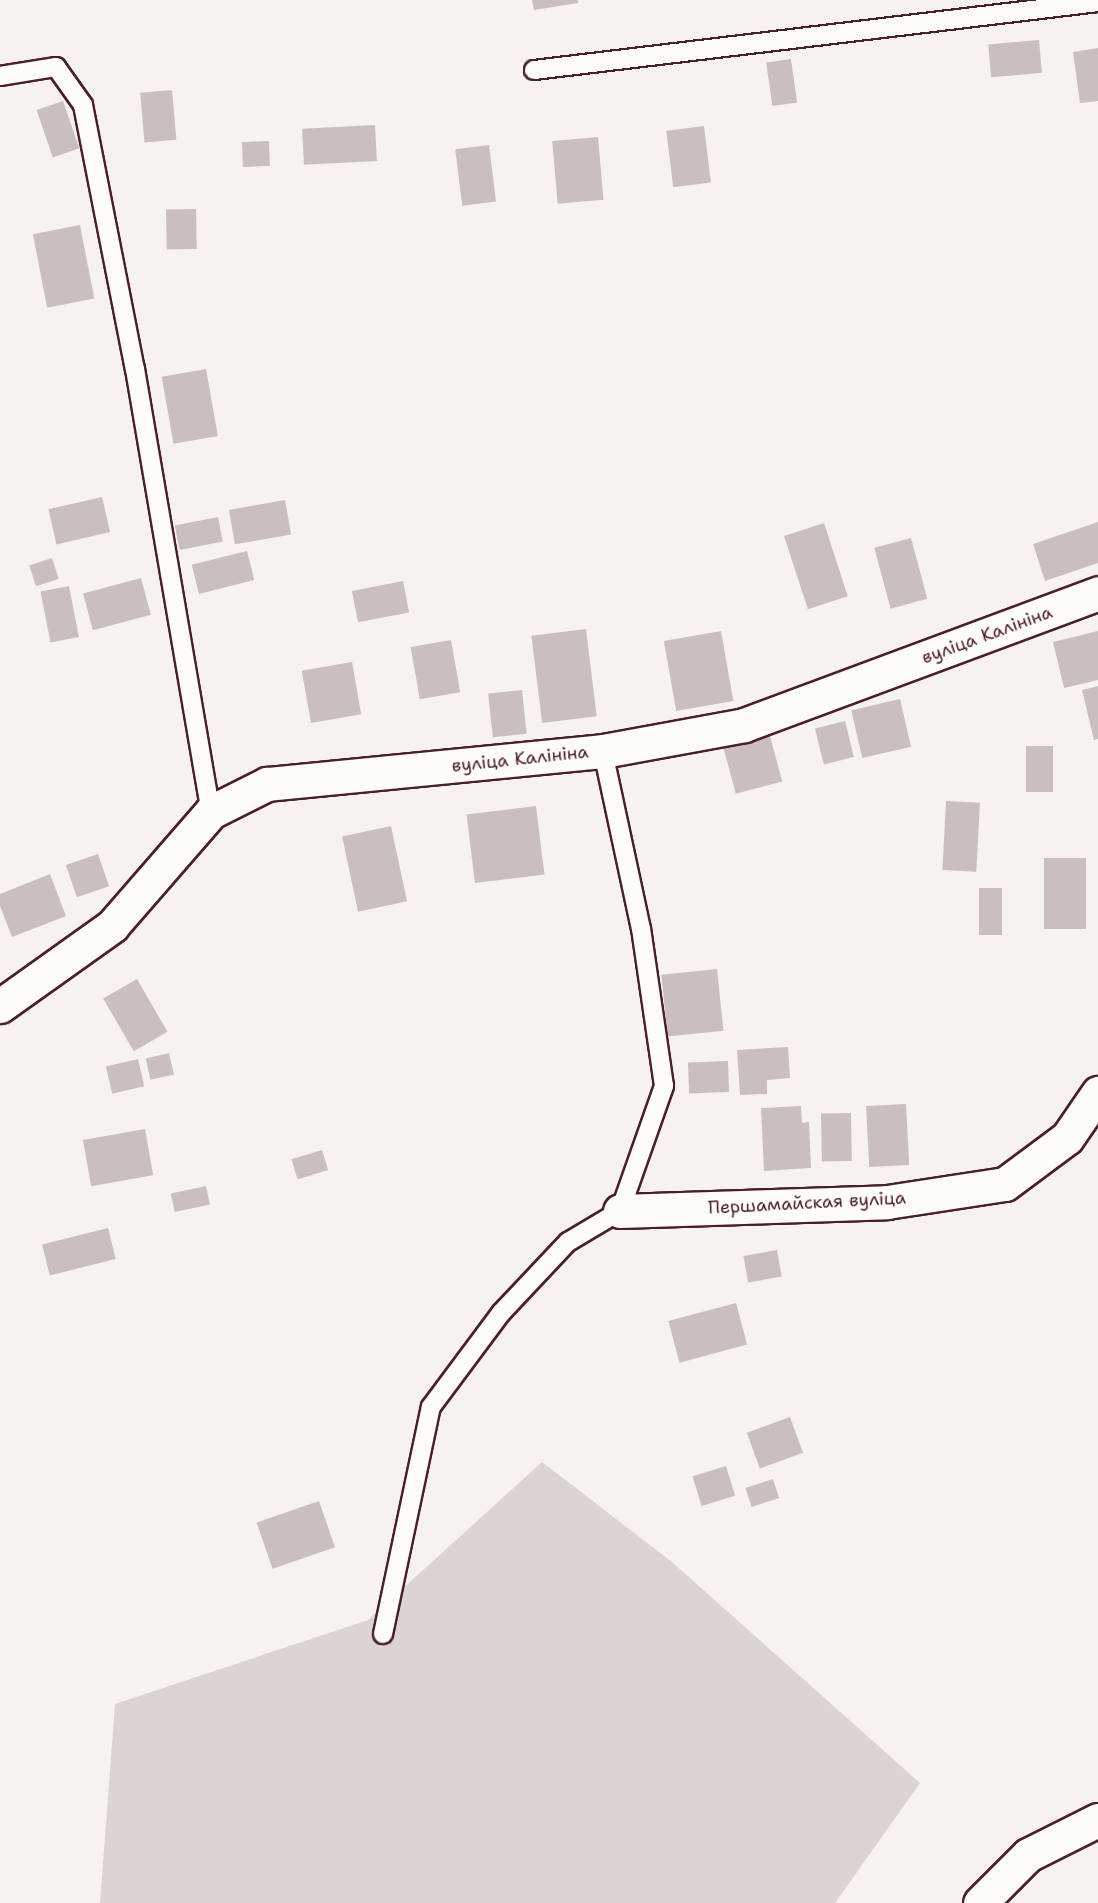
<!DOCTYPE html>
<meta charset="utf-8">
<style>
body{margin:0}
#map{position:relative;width:1098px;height:1903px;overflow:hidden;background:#f6f3ef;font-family:"Shantell Sans",sans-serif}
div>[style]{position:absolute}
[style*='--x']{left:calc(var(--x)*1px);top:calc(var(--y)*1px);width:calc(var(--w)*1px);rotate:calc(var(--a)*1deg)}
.green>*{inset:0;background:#dcd4d2}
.building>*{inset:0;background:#cbbfbe;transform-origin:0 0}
.roads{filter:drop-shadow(2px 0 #4a1f2b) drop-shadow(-2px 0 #4a1f2b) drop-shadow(0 2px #4a1f2b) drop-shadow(0 -2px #4a1f2b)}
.service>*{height:18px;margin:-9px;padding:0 9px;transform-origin:9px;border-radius:9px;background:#fdfcf7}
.minor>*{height:33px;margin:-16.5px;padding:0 16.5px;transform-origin:16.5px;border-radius:16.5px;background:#fdfcf7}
.tertiary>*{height:33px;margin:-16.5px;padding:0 16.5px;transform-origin:16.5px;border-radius:16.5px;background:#fdfcf7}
span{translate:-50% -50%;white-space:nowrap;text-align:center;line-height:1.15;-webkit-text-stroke:6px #fdfcf7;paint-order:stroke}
.street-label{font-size:18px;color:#4a1f2b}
</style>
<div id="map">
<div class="green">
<i style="clip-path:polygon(542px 1462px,672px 1562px,920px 1783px,835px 1903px,100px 1903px,115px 1704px,368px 1620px)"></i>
</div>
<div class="building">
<i style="clip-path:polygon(532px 0,578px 0,578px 3px,534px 10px)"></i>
<i style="left:1039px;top:40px;width:33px;height:51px;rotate:85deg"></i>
<i style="clip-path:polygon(1098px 48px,1098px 101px,1080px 103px,1073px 52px)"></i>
<i style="left:791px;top:59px;width:44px;height:25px;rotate:82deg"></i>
<i style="left:172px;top:90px;width:50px;height:32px;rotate:85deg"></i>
<i style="left:63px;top:101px;width:50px;height:28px;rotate:71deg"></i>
<i style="left:375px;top:125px;width:36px;height:73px;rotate:87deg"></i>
<i style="left:704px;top:126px;width:57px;height:38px;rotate:83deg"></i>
<i style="left:598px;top:137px;width:63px;height:46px;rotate:85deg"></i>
<i style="left:269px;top:141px;width:25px;height:27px;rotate:88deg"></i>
<i style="left:489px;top:145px;width:57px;height:34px;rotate:83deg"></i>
<i style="left:196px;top:209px;width:40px;height:30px;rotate:89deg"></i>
<i style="left:80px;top:225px;width:75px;height:48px;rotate:79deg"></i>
<i style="left:206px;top:369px;width:68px;height:45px;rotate:80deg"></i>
<i style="left:102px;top:497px;width:36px;height:55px;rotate:77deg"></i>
<i style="left:285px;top:500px;width:35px;height:57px;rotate:80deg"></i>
<i style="left:218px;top:517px;width:25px;height:44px;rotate:79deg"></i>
<i style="clip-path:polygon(1098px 522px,1098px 563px,1045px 581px,1033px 544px)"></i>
<i style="left:824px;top:523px;width:77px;height:42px;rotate:72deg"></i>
<i style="left:911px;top:538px;width:63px;height:38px;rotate:75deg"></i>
<i style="left:247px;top:551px;width:30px;height:57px;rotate:76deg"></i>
<i style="left:52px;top:558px;width:22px;height:24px;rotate:72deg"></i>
<i style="left:141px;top:578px;width:38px;height:60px;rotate:75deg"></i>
<i style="left:403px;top:581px;width:32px;height:52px;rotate:79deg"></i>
<i style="left:69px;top:586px;width:52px;height:29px;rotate:79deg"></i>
<i style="left:586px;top:629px;width:88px;height:55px;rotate:83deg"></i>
<i style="left:721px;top:631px;width:71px;height:58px;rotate:80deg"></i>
<i style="clip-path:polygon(1098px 631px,1098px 680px,1064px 688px,1053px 642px)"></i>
<i style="left:451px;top:640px;width:53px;height:41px;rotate:80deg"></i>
<i style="left:352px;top:662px;width:53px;height:51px;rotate:80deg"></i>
<i style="clip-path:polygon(1098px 686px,1098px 739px,1094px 740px,1082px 690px)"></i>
<i style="left:522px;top:690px;width:44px;height:34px;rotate:84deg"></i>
<i style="left:900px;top:699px;width:49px;height:50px;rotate:77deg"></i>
<i style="left:845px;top:721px;width:37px;height:31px;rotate:76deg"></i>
<i style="left:770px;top:736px;width:47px;height:48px;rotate:75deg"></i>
<i style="left:1026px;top:746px;width:27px;height:46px"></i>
<i style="left:946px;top:801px;width:34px;height:69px;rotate:3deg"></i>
<i style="left:536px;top:806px;width:69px;height:70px;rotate:83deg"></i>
<i style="left:391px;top:826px;width:77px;height:50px;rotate:78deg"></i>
<i style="left:98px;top:854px;width:34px;height:34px;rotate:71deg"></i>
<i style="left:1044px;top:858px;width:42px;height:71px"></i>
<i style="clip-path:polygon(50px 874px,66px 916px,12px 937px,0 906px,0 894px)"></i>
<i style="left:979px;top:888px;width:23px;height:47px"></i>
<i style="left:717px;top:969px;width:62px;height:56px;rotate:84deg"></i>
<i style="left:137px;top:979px;width:61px;height:39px;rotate:60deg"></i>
<i style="clip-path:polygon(788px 1047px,790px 1078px,767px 1080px,767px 1094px,740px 1095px,737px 1050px)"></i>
<i style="left:169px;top:1053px;width:22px;height:24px;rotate:77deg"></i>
<i style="left:138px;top:1059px;width:28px;height:33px;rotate:77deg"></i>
<i style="left:728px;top:1061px;width:31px;height:40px;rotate:88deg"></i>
<i style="left:906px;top:1104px;width:61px;height:40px;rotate:87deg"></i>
<i style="clip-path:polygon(801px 1106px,802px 1123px,809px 1122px,811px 1168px,764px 1171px,761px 1108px)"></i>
<i style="left:851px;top:1113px;width:48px;height:30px;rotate:89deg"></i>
<i style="left:145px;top:1129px;width:47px;height:63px;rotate:80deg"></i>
<i style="left:322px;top:1150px;width:21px;height:32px;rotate:73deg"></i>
<i style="left:206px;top:1186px;width:19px;height:36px;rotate:78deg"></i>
<i style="left:108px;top:1228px;width:32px;height:68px;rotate:76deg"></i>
<i style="left:777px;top:1250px;width:27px;height:34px;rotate:80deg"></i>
<i style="left:736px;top:1303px;width:43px;height:70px;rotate:75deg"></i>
<i style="left:790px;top:1417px;width:38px;height:46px;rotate:70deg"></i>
<i style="left:726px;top:1466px;width:31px;height:35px;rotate:73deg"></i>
<i style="left:773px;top:1479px;width:20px;height:29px;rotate:72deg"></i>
<i style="left:319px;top:1501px;width:49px;height:66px;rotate:71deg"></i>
</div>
<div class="roads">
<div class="service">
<i style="--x:534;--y:70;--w:568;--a:-6.87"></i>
<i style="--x:0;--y:76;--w:57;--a:-9.1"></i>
<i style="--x:56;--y:67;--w:47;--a:54.6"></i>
<i style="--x:83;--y:105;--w:269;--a:78.9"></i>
<i style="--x:135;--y:369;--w:449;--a:80.3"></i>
<i style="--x:383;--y:1634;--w:232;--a:-78.1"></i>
<i style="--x:431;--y:1407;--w:117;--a:-53.3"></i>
<i style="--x:501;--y:1313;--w:98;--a:-46.7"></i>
<i style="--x:568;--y:1242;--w:61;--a:-30.8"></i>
<i style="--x:620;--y:1211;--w:133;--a:-70.6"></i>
<i style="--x:664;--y:1086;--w:159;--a:-98.3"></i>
<i style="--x:641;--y:929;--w:182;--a:-102.1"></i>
</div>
<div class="minor">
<i style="--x:620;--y:1211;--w:267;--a:-1.9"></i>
<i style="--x:887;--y:1202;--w:119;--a:-8.7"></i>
<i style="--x:1005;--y:1184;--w:77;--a:-36.6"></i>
<i style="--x:1067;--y:1138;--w:55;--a:-55.4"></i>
<i style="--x:980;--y:1903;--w:68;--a:-45"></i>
<i style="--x:1028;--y:1855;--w:78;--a:-26.6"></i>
</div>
<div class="tertiary">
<i style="--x:0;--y:1006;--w:138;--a:-35.5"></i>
<i style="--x:112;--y:926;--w:151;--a:-49"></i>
<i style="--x:211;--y:812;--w:63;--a:-26.6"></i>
<i style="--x:267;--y:784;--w:338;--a:-5.6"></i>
<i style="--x:603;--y:751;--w:143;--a:-10.4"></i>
<i style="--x:744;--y:725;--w:378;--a:-20.4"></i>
</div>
</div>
<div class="street-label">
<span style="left:987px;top:635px;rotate:-20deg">вуліца Калініна</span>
<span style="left:520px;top:759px;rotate:-6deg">вуліца Калініна</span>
<span style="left:807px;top:1203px;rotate:-3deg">Першамайская вуліца</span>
</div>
</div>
